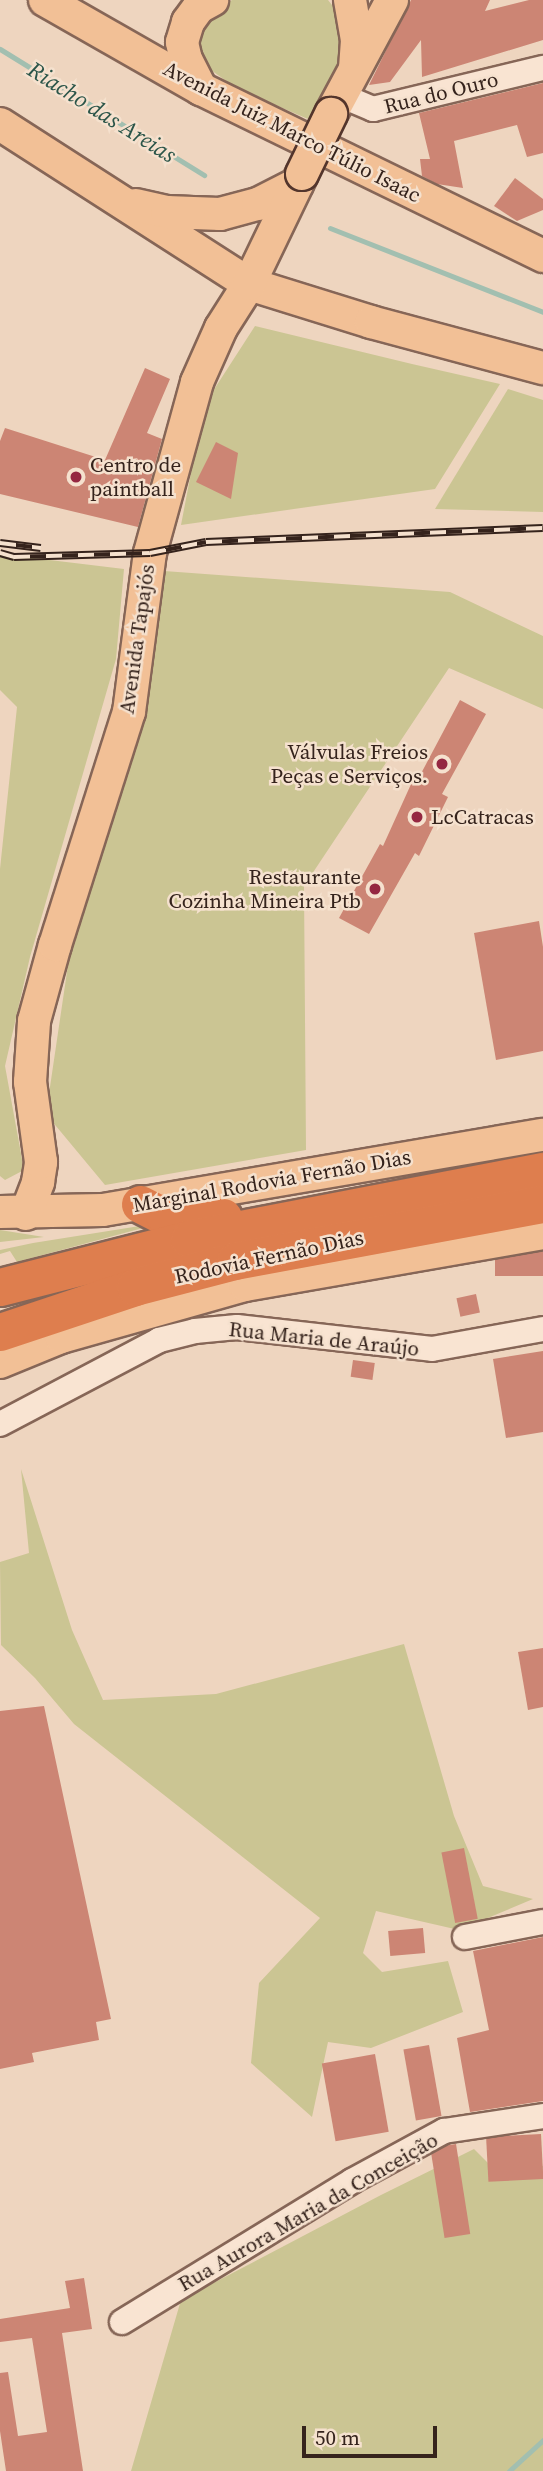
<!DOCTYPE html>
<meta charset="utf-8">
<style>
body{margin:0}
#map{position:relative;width:543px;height:2471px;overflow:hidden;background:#eed5bf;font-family:"Source Serif 4",serif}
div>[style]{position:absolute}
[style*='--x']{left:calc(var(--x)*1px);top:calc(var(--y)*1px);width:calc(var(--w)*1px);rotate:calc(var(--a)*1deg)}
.green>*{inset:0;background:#cbc593}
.stream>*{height:5px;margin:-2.5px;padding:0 2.5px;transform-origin:2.5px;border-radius:2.5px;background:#a2bfb0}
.building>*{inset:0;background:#cc8574;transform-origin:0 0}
.roads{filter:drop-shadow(2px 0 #866657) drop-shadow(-2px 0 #866657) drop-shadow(0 2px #866657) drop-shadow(0 -2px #866657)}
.minor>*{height:24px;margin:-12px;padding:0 12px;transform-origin:12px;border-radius:12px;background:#f9e4d2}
.major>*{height:32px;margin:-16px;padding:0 16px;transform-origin:16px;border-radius:16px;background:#f2c096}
.highway>*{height:37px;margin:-18.5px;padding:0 18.5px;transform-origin:18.5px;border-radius:18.5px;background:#de7e4e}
.rail>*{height:8px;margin-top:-4px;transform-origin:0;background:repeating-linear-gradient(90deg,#f5e1ce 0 16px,#35231c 0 32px);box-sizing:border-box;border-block:2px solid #35231c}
.bridges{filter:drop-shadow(2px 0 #53352c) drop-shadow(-2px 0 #53352c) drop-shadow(0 2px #53352c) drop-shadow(0 -2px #53352c)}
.major-bridge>*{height:32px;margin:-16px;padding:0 16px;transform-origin:16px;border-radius:16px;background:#f2c096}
.dots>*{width:19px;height:19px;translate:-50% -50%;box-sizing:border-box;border:4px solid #f5e1ce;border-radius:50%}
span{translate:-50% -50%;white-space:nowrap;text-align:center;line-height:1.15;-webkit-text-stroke:5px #f5e1ce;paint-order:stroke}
.street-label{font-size:21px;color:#35231c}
.poi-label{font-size:21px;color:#35231c}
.left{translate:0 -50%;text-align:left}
.right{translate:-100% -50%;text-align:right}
.water-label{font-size:23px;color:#2b5549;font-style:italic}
.scale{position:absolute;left:302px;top:2426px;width:135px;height:32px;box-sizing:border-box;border:4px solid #35231c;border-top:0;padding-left:9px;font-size:21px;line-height:24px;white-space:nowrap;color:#35231c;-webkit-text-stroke:5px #f5e1ce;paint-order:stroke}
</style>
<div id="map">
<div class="green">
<i style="clip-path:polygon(232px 0,328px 0,339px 14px,339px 63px,308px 119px,236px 88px,197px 60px,206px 16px)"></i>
<i style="clip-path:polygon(255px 326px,412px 364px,500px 384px,435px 489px,181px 525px,204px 405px)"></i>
<i style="clip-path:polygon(508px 389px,543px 400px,543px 512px,435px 509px)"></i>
<i style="clip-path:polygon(0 554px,124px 569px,116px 659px,30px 957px,5px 1066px,24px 1170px,5px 1180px,0 1176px,0 869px,17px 707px,0 690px)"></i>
<i style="clip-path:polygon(164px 571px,450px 592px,543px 636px,543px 709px,449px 668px,304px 886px,306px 1150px,105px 1185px,46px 1114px,72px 938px)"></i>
<i style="clip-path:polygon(165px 1222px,17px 1262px,10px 1251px,0 1254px,0 1250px,33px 1243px)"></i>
<i style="clip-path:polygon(0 1230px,44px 1237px,0 1242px)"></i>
<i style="clip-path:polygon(21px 1469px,72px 1630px,103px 1700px,216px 1694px,404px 1644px,454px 1816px,483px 1886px,533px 1899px,459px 1930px,376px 1911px,363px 1953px,382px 1972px,448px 1961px,463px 2012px,371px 2048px,328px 2042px,312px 2117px,251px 2063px,259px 1983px,320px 1918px,74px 1724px,35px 1678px,1px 1645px,0 1562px,29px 1553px)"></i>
<i style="clip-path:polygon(474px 2149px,497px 2172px,543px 2166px,543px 2471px,131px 2471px,181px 2300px,381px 2195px)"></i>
</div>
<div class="stream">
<i style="--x:0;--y:49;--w:240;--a:31.7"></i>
<i style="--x:330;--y:228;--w:229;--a:21.5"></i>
<i style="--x:509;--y:2471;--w:46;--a:-42.4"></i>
</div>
<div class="building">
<i style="clip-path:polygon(411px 0,490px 0,485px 11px,529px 0,543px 0,543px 40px,422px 77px,421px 40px,390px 82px,369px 85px)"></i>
<i style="clip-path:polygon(543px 83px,543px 153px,527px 157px,517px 125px,454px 141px,463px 188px,437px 184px,422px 176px,420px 159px,430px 159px,419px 113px)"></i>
<i style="clip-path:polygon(515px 178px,543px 199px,543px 210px,517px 221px,494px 206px)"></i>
<i style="clip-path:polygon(145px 368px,170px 379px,147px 433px,162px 439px,138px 527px,0 494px,0 441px,5px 428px,105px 460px)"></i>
<i style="clip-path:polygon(216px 442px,238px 453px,231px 499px,196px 482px)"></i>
<i style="clip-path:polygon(460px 700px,486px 714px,442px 794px,448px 797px,419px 856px,415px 853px,369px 934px,339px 918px,380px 844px,383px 846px,412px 782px,416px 783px)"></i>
<i style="clip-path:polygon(539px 921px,543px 947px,543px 1051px,496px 1060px,474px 933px)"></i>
<i style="left:543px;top:1252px;width:24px;height:48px;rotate:90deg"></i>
<i style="left:476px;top:1294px;width:19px;height:20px;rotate:78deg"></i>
<i style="clip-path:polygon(543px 1351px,543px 1432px,506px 1438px,493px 1359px)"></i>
<i style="left:353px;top:1360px;width:22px;height:17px;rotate:8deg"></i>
<i style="clip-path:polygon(543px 1648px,543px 1707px,528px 1710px,518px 1652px)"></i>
<i style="clip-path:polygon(44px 1706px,111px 2019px,96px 2022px,99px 2040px,32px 2053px,34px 2062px,0 2069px,0 1711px)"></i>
<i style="left:464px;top:1848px;width:72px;height:23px;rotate:79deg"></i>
<i style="left:423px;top:1928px;width:25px;height:35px;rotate:85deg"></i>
<i style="clip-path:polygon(543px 1937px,543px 2101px,470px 2112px,457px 2038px,489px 2030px,473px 1951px)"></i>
<i style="left:429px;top:2045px;width:72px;height:26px;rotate:80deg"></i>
<i style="left:375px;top:2054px;width:79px;height:54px;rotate:80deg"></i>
<i style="left:541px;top:2134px;width:45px;height:55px;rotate:87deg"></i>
<i style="left:456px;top:2144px;width:91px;height:26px;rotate:81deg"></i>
<i style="clip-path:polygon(84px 2278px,92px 2329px,62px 2333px,83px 2471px,6px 2471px,0 2431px,0 2373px,8px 2372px,18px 2436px,47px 2432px,32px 2338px,0 2342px,0 2319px,70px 2308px,65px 2281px)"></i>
</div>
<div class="roads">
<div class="minor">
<i style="--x:340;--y:95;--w:36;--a:23"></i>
<i style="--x:373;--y:109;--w:175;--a:-13.6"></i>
<i style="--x:0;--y:1424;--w:180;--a:-27.8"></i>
<i style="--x:159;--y:1340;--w:37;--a:-14"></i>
<i style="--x:195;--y:1331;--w:42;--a:-5.4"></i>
<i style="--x:237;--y:1327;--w:196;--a:6.4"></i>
<i style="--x:432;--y:1349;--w:113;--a:-10.2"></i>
<i style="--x:465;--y:1937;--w:79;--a:-10.9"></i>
<i style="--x:122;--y:2322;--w:270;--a:-31.5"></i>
<i style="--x:352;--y:2181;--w:105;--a:-28.5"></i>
<i style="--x:444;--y:2131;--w:100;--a:-8.6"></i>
</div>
<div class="major">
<i style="--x:45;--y:0;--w:180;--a:29.7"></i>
<i style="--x:201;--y:89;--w:381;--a:26"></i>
<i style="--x:350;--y:0;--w:41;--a:80.1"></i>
<i style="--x:357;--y:40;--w:27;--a:94"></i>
<i style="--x:201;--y:89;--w:33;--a:-117"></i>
<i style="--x:186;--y:60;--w:18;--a:-103"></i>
<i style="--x:182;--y:42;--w:21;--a:-73"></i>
<i style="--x:188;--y:22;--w:19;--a:-54"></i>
<i style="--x:199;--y:7;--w:15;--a:-28"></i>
<i style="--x:331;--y:114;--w:129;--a:-61.8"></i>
<i style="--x:0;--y:124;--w:296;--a:32.7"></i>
<i style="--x:249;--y:284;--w:128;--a:17.3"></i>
<i style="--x:371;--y:322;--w:178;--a:15"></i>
<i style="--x:136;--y:205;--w:32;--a:13"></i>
<i style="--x:167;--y:212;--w:53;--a:2.2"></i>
<i style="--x:220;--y:214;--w:39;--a:-15"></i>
<i style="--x:258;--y:204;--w:44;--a:-27.1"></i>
<i style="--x:0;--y:1212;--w:103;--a:-1.1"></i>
<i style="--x:103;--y:1210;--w:446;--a:-9.7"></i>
<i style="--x:26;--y:1214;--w:34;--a:-69"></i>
<i style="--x:38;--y:1182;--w:20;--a:-81"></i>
<i style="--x:41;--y:1162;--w:81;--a:-97.8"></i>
<i style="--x:30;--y:1082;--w:61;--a:-86.2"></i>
<i style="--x:34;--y:1021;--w:79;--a:-74.6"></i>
<i style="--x:55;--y:945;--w:244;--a:-72.4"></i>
<i style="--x:129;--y:712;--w:160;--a:-82.5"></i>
<i style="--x:150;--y:553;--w:177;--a:-74.6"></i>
<i style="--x:197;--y:382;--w:59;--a:-66"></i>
<i style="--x:221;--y:328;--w:52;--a:-57.5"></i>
<i style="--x:249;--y:284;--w:122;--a:-64.3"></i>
<i style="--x:0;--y:1362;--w:66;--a:-22.3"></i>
<i style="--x:61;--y:1337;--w:191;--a:-15.8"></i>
<i style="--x:245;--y:1285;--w:303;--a:-9.9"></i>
</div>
<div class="highway">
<i style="--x:140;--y:1204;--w:27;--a:27"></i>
<i style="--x:164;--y:1216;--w:59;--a:1"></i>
<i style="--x:0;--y:1287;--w:195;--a:-14.3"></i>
<i style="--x:189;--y:1239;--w:360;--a:-10.9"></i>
<i style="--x:0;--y:1332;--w:142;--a:-18.4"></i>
<i style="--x:135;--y:1287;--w:103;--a:-14.6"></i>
<i style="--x:235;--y:1261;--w:313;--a:-10.5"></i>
</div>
</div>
<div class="rail">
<i style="--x:0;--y:543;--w:41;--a:7"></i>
<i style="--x:0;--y:553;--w:15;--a:16"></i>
<i style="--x:14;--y:557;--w:136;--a:-1.7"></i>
<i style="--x:150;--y:553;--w:57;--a:-11.1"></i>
<i style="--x:206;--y:542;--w:337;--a:-2.4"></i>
</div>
<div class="bridges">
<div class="major-bridge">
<i style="--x:302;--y:174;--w:67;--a:-64.2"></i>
</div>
</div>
<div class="dots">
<i style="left:76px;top:477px;background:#952741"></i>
<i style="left:442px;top:764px;background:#952741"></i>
<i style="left:417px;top:817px;background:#952741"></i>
<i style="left:375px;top:889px;background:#952741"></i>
</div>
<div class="street-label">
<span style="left:441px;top:93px;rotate:-14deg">Rua do Ouro</span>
<span style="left:292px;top:132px;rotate:27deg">Avenida Juiz Marco Túlio Isaac</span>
<span style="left:137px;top:639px;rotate:-82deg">Avenida Tapajós</span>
<span style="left:272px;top:1181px;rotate:-10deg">Marginal Rodovia Fernão Dias</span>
<span style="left:269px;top:1257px;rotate:-12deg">Rodovia Fernão Dias</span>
<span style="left:324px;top:1339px;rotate:6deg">Rua Maria de Araújo</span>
<span style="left:308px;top:2212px;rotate:-30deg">Rua Aurora Maria da Conceição</span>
</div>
<div class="poi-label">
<span class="left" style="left:90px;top:477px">Centro de<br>paintball</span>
<span class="right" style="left:428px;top:764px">Válvulas Freios<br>Peças e Serviços.</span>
<span class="left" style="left:431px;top:817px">LcCatracas</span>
<span class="right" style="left:361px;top:889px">Restaurante<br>Cozinha Mineira Ptb</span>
</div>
<div class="water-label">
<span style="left:102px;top:112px;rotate:32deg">Riacho das Areias</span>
</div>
<div class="scale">50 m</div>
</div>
